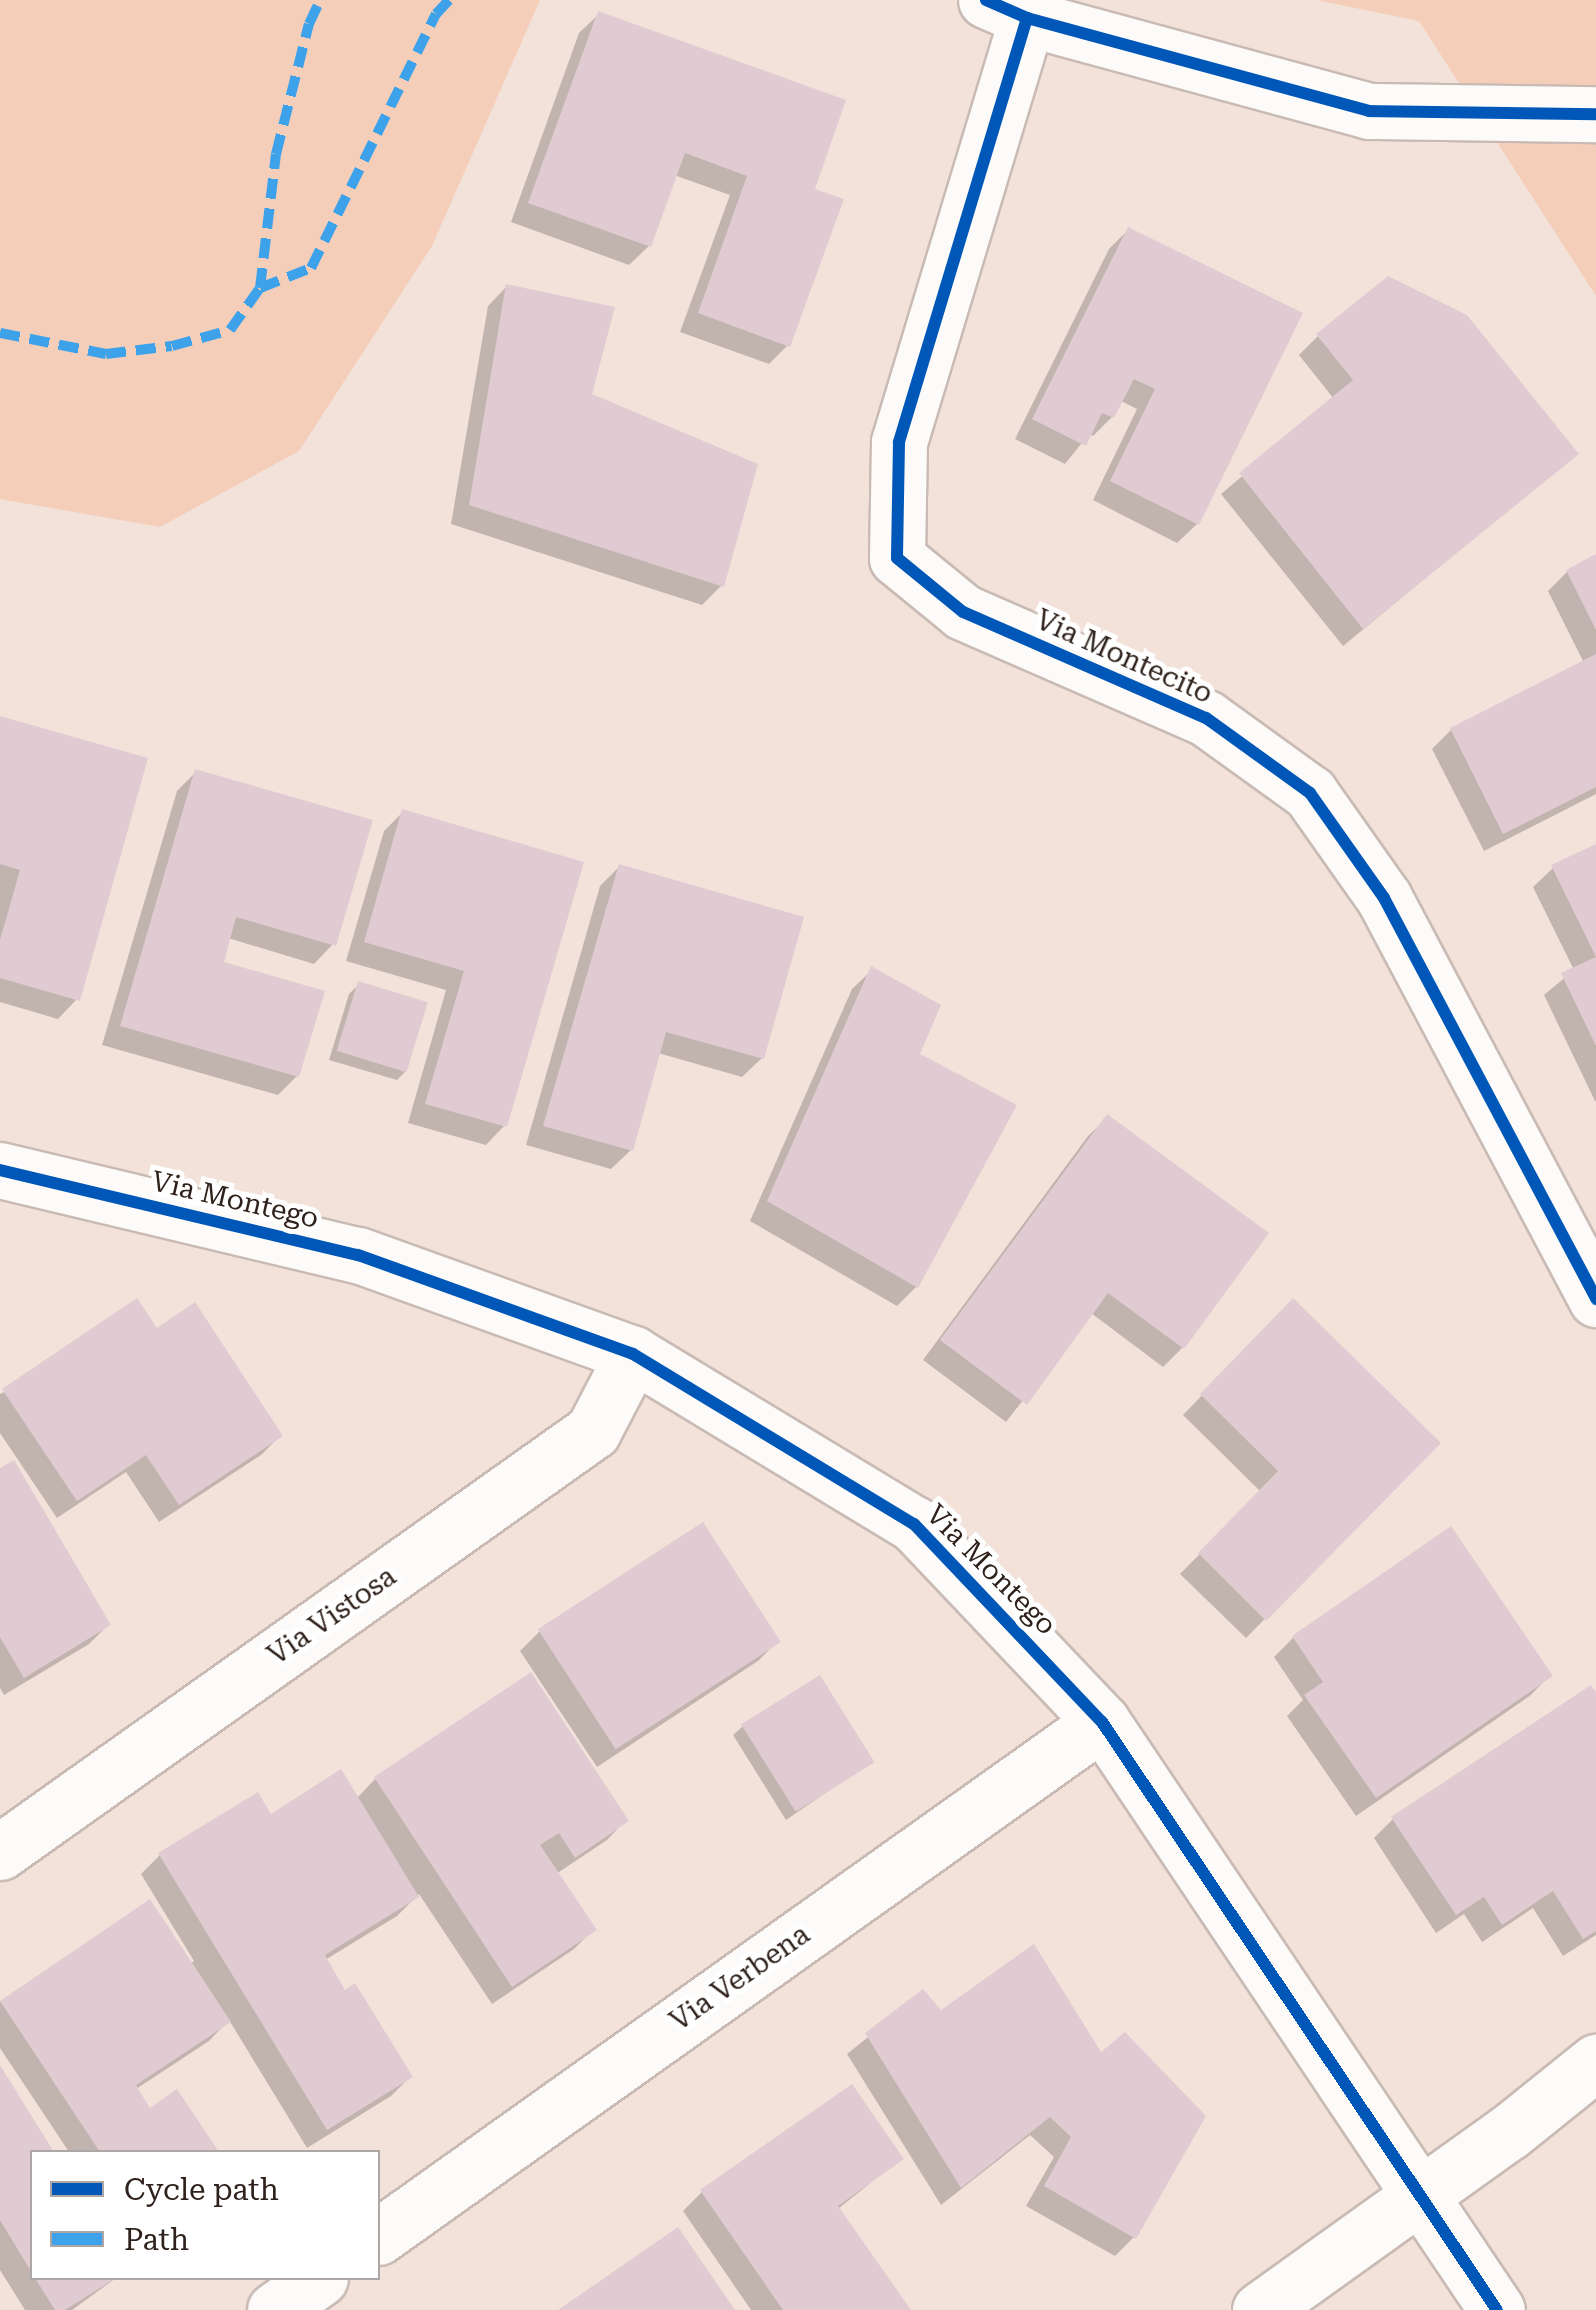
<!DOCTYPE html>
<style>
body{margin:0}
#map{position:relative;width:1596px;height:2310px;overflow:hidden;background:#f2e2da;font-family:"Roboto Serif",serif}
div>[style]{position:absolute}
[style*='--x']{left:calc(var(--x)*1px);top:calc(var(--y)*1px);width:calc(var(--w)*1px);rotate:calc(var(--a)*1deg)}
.green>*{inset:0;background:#f5ceba}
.shadow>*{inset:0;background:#0003}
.building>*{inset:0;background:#e0cbd2;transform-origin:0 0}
.roads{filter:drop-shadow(2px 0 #c9bbb4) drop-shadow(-2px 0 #c9bbb4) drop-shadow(0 2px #c9bbb4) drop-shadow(0 -2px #c9bbb4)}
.minor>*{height:55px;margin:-27.5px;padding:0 27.5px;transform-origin:27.5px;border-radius:27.5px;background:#fdfbf9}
.major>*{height:55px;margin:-27.5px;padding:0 27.5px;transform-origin:27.5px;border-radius:27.5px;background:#fdfbf9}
.quiet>*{height:10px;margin-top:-5px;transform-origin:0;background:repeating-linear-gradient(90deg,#3ea2ea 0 20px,transparent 0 30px)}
.cycleway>*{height:12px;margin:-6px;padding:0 6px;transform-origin:6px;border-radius:6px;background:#0057b8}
span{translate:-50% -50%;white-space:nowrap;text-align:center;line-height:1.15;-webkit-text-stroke:10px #fff;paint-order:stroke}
.street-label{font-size:28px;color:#2f211b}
.legend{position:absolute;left:30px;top:2150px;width:350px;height:130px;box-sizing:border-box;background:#fff;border:2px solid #aca6a4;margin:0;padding:12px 18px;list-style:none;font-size:30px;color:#2f211b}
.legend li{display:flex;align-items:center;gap:20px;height:50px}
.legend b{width:50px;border:2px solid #aca6a4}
</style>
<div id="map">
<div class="green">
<i style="clip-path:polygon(0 0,540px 0,432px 246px,299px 451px,160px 527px,0 499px)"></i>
<i style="clip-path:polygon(1316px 0,1596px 0,1596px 296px,1419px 21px)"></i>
</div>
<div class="shadow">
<i style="clip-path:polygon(599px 14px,812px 190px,788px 345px,769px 364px,680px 332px,730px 195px,674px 175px,649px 246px,629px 265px,511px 222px,579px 33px)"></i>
<i style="clip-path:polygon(1128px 230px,1197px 524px,1177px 543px,1093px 500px,1137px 409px,1121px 401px,1112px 417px,1093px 436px,1089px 434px,1065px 464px,1015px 439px,1109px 249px)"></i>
<i style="clip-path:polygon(507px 286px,721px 586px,702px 605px,451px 524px,488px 306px)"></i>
<i style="clip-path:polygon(1318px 336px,1576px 454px,1343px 646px,1221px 494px,1334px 399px,1299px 355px)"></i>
<i style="clip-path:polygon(1596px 557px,1596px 794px,1484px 851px,1432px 749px,1451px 730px,1584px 663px,1548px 591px,1567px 572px)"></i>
<i style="clip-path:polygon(0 718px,77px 999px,58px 1019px,0 1002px)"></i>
<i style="clip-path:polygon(196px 772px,333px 944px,314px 964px,228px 938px,221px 964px,297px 1076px,278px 1095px,102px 1045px,177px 791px)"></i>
<i style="clip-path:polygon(403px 812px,581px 864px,505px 1125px,486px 1145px,408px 1123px,446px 990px,346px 961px,384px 831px)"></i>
<i style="clip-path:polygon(1596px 846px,1596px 1101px,1595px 1101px,1544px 995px,1574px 970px,1533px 887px,1553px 868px)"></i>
<i style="clip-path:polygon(619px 867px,762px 1058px,742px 1077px,658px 1053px,631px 1150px,611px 1169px,526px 1145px,600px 886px)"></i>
<i style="clip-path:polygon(872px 970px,917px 1055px,916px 1287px,897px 1306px,750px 1221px,852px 989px)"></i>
<i style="clip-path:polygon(359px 984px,406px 1071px,397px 1080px,329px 1060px,349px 994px)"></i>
<i style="clip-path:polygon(1108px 1117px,1265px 1234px,1182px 1348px,1163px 1367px,1091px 1313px,1006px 1422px,923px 1360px,1088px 1136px)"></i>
<i style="clip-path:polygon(1293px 1301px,1438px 1443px,1246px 1638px,1180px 1574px,1261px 1492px,1183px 1415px)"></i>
<i style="clip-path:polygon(156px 1331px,280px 1436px,261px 1455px,159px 1522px,126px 1472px,57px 1518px,0 1433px,0 1394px)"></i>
<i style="clip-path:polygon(0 1471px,108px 1625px,89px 1644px,4px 1695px,0 1688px)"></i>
<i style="clip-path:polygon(1450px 1529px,1550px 1675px,1531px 1695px,1356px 1816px,1287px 1716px,1303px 1700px,1274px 1657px,1293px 1638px)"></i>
<i style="clip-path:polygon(539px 1632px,777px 1642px,758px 1661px,597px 1767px,520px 1651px)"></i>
<i style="clip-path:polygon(530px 1676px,626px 1820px,607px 1840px,556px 1874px,594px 1929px,574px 1949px,492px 2004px,419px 1894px,397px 1916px,325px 1960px,344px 1993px,410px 2077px,391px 2096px,307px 2148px,229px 2020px,209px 2041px,136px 2089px,150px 2111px,176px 2092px,216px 2152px,69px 2152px,0 2048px,0 2002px,149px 1902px,190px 1964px,194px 1961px,141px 1874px,160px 1855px,271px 1817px,356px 1799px,375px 1779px)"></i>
<i style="clip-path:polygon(1596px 1697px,1596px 1935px,1563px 1956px,1533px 1908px,1482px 1942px,1464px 1914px,1436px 1933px,1374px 1838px,1393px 1819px)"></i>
<i style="clip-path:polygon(743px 1726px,871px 1762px,786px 1820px,733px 1735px)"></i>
<i style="clip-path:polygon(1033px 1948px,1134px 2237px,1115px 2256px,1026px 2206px,1054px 2157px,1030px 2135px,941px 2205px,847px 2054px,923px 1993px,940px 2013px)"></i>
<i style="clip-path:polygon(0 2070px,51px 2152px,32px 2152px,32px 2278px,116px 2278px,72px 2310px,25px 2310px,0 2270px)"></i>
<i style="clip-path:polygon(900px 2159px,838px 2209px,908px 2310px,751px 2310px,683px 2211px,702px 2192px)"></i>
</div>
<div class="building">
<i style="clip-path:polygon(598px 11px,846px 100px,815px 189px,844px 199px,790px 347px,698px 313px,747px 176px,685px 153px,651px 247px,528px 203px)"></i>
<i style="clip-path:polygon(1128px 227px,1303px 313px,1199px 525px,1110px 481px,1155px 389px,1134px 379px,1114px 418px,1102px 413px,1086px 446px,1032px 419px)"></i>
<i style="clip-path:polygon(1388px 276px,1467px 315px,1579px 454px,1363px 629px,1239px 473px,1353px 380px,1316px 334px)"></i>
<i style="clip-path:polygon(506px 284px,615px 307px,592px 394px,758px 464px,724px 587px,469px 505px)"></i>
<i style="clip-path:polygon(1596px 554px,1596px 630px,1566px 570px)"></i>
<i style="clip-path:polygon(1596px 654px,1596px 787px,1503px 834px,1450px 728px)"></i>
<i style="clip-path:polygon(0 716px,148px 758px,80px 1001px,0 978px,0 940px,20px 870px,0 864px)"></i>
<i style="clip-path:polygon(195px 769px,373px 820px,336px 946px,236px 917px,224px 962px,325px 991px,299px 1077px,120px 1026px)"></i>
<i style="clip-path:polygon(402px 809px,584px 862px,507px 1127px,425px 1104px,464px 971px,364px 942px)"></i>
<i style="clip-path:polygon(1596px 844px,1596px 1046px,1561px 973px,1596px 957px,1551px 865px)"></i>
<i style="clip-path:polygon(619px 864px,804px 917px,764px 1059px,666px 1032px,633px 1151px,543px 1126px)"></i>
<i style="clip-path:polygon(871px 966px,941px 1005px,920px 1054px,1017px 1105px,918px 1288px,767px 1201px)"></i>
<i style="left:358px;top:981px;width:73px;height:73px;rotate:17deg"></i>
<i style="clip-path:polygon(1107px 1114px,1269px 1233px,1184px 1349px,1108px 1293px,1027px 1405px,940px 1340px)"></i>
<i style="clip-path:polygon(137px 1298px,157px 1328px,195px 1302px,283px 1436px,179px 1505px,146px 1455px,77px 1501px,2px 1389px)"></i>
<i style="clip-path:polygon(1293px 1298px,1441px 1443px,1266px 1621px,1198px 1553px,1278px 1471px,1200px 1394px)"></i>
<i style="clip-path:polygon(14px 1460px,111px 1625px,24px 1678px,0 1637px,0 1468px)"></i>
<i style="left:703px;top:1522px;width:143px;height:197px;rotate:57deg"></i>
<i style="clip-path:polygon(1451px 1526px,1553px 1676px,1376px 1798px,1304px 1695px,1323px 1682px,1292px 1636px)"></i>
<i style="clip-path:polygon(531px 1672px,629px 1821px,575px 1858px,559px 1833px,540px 1845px,597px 1930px,512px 1987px,374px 1777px)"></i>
<i style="left:820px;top:1675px;width:103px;height:93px;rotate:58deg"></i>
<i style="clip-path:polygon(1591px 1685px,1596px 1692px,1596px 1931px,1583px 1939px,1553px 1891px,1502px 1925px,1484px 1897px,1456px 1915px,1391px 1817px)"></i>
<i style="clip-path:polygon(341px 1769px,419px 1897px,325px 1955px,345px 1990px,355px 1983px,413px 2077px,327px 2130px,158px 1853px,258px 1792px,271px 1814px)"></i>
<i style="clip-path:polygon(150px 1899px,231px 2022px,136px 2085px,150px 2108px,177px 2089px,219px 2152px,100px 2152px,0 2001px)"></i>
<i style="clip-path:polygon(1034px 1944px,1101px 2052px,1125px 2032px,1206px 2116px,1136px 2239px,1044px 2186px,1071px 2137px,1050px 2117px,961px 2188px,865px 2033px,923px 1989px,941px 2010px)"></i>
<i style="clip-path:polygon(0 2065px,54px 2152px,32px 2152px,32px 2273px,0 2220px)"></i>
<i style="clip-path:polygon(852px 2084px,904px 2159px,838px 2206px,911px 2310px,783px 2310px,700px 2190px)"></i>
<i style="clip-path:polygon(678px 2227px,735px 2310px,558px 2310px)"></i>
<i style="clip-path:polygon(35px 2278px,116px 2278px,65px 2310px,55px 2310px)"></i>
</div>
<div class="roads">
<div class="minor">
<i style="--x:1027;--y:18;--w:443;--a:106.8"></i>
<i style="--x:899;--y:442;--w:116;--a:91"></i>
<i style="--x:897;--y:558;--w:85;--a:39.3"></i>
<i style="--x:963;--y:612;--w:265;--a:23.6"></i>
<i style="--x:1206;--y:718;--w:128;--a:35.8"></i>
<i style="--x:1310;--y:793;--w:128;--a:54.8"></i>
<i style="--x:1384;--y:898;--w:454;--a:62.1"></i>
<i style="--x:0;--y:1170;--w:368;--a:13.4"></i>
<i style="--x:358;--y:1255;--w:292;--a:19.8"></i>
<i style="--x:633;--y:1354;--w:328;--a:31.2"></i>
<i style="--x:914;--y:1524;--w:273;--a:46.5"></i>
<i style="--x:1102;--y:1722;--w:708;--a:56.11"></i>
<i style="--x:0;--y:1852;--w:727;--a:-35.37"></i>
<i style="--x:593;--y:1431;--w:87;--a:-62.5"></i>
<i style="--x:378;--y:2237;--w:888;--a:-35.43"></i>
<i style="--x:275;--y:2310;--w:55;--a:-35.4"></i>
<i style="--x:1260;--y:2310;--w:306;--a:-35.6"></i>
<i style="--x:1509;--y:2132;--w:112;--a:-38.8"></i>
</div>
<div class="major">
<i style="--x:986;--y:0;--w:45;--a:23.7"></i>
<i style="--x:1027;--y:18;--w:354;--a:15.2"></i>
<i style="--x:1369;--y:111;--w:227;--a:0.8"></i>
</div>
</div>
<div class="quiet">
<i style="--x:260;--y:288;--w:135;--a:-83.2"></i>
<i style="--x:276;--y:154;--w:134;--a:-75.8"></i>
<i style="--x:309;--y:24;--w:26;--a:-65"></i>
<i style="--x:0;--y:333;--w:108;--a:11.2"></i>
<i style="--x:106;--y:354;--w:66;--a:-6.9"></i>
<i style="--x:172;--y:346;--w:60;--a:-15.4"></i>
<i style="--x:230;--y:330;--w:52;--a:-54.5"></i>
<i style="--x:260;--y:288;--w:55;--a:-21.4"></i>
<i style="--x:311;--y:268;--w:283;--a:-63.8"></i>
<i style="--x:436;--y:14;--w:19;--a:-47"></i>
</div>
<div class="cycleway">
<i style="--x:986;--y:0;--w:45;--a:23.7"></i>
<i style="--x:1027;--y:18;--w:354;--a:15.2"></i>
<i style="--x:1369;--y:111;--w:227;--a:0.8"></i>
<i style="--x:1027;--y:18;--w:443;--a:106.8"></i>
<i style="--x:899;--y:442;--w:116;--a:91"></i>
<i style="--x:897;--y:558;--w:85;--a:39.3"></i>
<i style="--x:963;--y:612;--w:265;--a:23.6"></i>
<i style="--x:1206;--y:718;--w:128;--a:35.8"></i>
<i style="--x:1310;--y:793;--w:128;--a:54.8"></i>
<i style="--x:1384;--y:898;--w:454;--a:62.1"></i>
<i style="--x:0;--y:1170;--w:368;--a:13.4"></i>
<i style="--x:358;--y:1255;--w:292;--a:19.8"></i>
<i style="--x:633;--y:1354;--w:328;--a:31.2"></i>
<i style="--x:914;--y:1524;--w:273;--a:46.5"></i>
<i style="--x:1102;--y:1722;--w:708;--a:56.11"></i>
</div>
<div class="street-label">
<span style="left:1124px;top:657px;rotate:24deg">Via Montecito</span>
<span style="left:235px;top:1200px;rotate:13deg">Via Montego</span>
<span style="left:991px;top:1570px;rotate:45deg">Via Montego</span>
<span style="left:332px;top:1616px;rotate:-35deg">Via Vistosa</span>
<span style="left:740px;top:1978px;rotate:-35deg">Via Verbena</span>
</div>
<ul class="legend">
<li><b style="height:12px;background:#0057b8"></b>Cycle path</li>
<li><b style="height:12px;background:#3ea2ea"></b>Path</li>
</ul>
</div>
